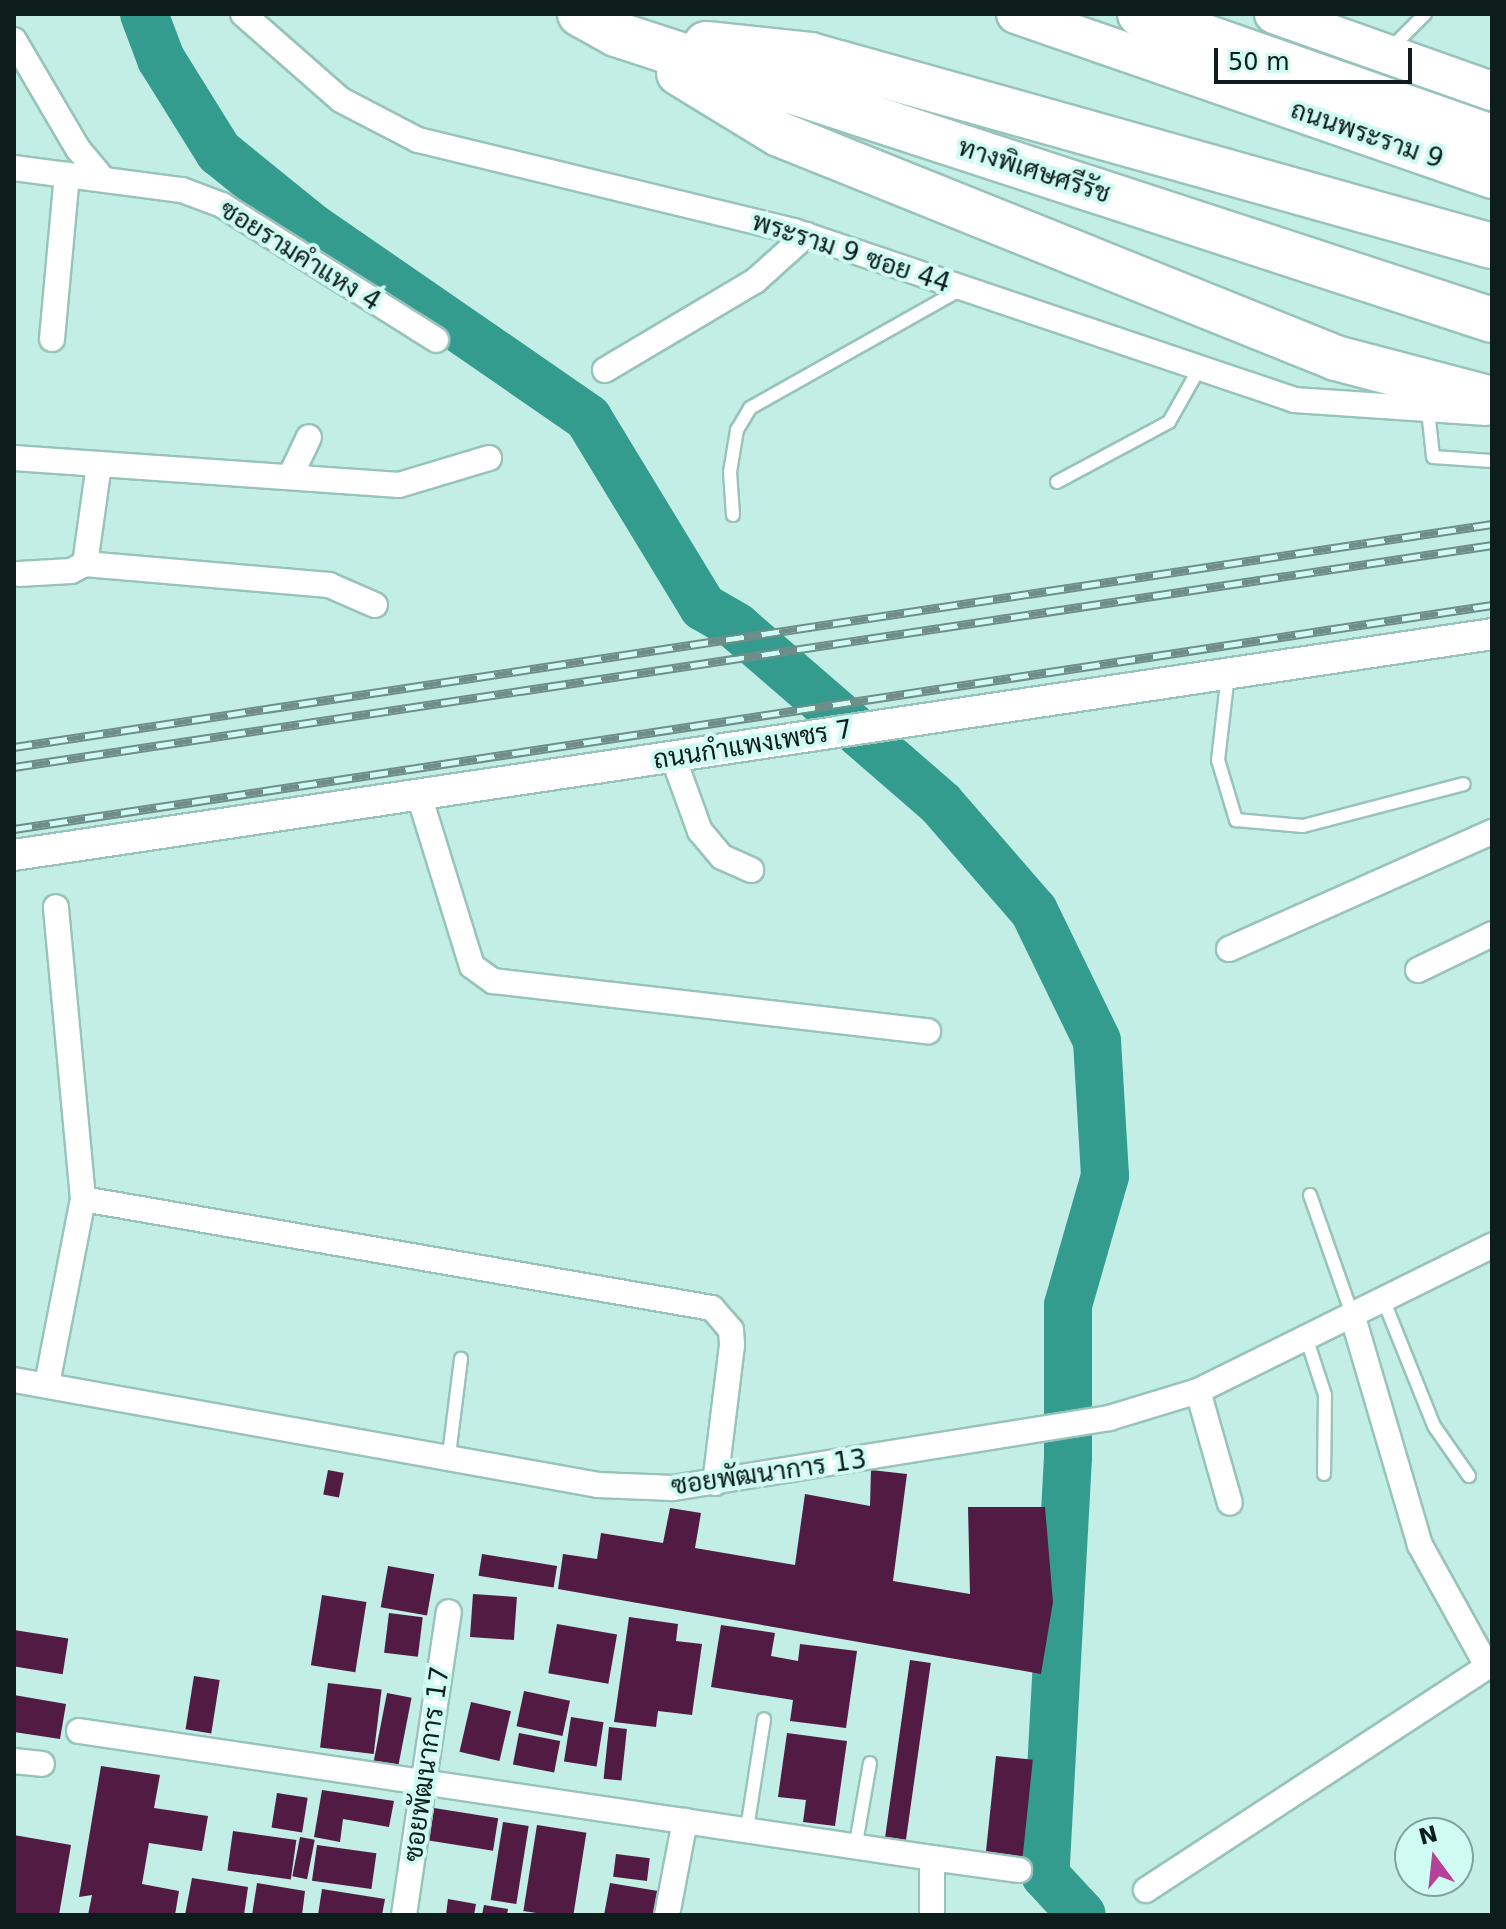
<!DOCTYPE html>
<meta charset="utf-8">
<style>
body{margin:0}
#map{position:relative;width:1506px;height:1929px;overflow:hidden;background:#c2eee6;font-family:"DejaVu Sans",Sarabun,sans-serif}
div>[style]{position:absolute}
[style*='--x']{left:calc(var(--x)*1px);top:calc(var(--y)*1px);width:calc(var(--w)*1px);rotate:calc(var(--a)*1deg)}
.river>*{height:48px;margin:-24px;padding:0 24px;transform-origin:24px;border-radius:24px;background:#339c8e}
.building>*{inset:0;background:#511b44;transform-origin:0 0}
.roads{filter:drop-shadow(2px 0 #98c3bb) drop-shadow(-2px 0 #98c3bb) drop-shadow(0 2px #98c3bb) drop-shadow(0 -2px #98c3bb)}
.service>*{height:12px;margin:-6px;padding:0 6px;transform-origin:6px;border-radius:6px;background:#fff}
.minor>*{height:24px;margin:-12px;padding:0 12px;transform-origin:12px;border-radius:12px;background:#fff}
.tertiary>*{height:30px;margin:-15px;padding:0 15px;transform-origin:15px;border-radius:15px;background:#fff}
.primary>*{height:38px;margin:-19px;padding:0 19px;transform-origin:19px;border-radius:19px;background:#fff}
.motorway>*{height:44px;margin:-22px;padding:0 22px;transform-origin:22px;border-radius:22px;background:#fff}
.rail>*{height:9px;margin-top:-4.5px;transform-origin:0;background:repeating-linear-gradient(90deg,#cffbf3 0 18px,#6f8e89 0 36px);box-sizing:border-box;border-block:2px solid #6f8e89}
span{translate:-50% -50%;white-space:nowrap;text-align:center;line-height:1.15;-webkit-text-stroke:8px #cffbf3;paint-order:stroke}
.street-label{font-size:26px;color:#0d1d1b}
.frame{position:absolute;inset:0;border:16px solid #0d1d1b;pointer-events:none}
.north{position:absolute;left:1394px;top:1817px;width:80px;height:80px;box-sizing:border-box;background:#cffbf3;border:2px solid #81a29d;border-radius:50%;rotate:345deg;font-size:22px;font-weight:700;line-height:32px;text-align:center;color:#0d1d1b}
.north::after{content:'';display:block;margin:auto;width:28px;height:36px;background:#b54199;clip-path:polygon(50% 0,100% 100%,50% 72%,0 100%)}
.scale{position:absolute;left:1214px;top:48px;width:198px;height:36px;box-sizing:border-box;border:4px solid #0d1d1b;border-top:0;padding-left:10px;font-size:24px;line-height:28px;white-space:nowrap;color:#0d1d1b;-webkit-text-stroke:6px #cffbf3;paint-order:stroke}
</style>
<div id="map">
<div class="river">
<i style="--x:144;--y:14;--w:48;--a:69.3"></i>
<i style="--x:161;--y:59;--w:110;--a:58.1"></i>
<i style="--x:219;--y:152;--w:121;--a:39"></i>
<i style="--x:313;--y:228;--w:334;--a:34.6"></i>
<i style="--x:588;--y:418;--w:221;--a:58.7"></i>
<i style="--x:703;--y:607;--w:39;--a:30"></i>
<i style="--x:737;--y:627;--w:270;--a:40.9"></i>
<i style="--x:941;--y:804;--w:142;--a:49"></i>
<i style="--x:1034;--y:911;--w:144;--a:64.1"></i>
<i style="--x:1097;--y:1041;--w:135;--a:86.6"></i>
<i style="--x:1105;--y:1176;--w:134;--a:106"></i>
<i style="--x:1068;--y:1305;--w:152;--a:90"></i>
<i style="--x:1068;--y:1457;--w:419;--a:93.1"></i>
<i style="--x:1045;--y:1875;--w:54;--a:47.2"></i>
</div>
<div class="building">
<i style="left:328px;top:1470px;width:16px;height:25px;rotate:11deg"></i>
<i style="clip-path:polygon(871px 1470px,907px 1474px,893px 1581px,970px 1594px,968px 1507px,1045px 1507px,1053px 1602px,1041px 1674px,558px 1589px,563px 1554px,597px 1559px,601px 1533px,663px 1543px,670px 1508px,701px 1513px,695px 1548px,795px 1565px,805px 1494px,870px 1506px)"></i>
<i style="left:482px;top:1554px;width:76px;height:22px;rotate:9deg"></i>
<i style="left:388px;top:1566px;width:47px;height:42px;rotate:10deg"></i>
<i style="left:473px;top:1594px;width:44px;height:43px;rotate:4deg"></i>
<i style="left:322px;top:1595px;width:45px;height:71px;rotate:9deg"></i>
<i style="left:389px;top:1613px;width:34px;height:40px;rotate:7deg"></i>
<i style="clip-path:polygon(629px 1617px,678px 1624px,676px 1641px,702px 1644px,692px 1715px,658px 1711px,656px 1727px,614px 1722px)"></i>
<i style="left:557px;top:1624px;width:61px;height:50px;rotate:10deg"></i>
<i style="clip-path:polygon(721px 1625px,775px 1633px,771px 1656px,798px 1661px,800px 1644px,857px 1651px,846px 1728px,790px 1721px,793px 1700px,711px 1687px)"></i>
<i style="left:14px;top:1630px;width:55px;height:36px;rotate:9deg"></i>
<i style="left:910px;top:1660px;width:21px;height:182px;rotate:8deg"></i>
<i style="left:194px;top:1676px;width:26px;height:54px;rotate:9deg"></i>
<i style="left:328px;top:1683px;width:54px;height:65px;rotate:7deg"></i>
<i style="left:524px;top:1691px;width:47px;height:36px;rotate:12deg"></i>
<i style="left:387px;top:1693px;width:25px;height:71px;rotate:11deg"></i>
<i style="clip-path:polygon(14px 1695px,66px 1704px,60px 1739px,14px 1732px)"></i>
<i style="left:471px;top:1702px;width:41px;height:51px;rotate:13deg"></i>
<i style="left:571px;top:1717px;width:33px;height:45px;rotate:9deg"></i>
<i style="left:609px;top:1727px;width:18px;height:52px;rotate:6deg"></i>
<i style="left:519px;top:1733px;width:42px;height:32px;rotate:11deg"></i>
<i style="clip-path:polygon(787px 1733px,847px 1741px,835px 1826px,803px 1822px,806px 1800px,778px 1797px)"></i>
<i style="left:996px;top:1756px;width:37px;height:98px;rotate:6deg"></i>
<i style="clip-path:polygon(101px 1766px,160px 1775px,154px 1808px,208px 1816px,202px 1851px,149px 1843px,142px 1884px,179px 1891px,175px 1915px,88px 1915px,92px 1895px,79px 1897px)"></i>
<i style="clip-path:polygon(322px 1790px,394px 1801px,389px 1827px,343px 1819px,340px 1842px,314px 1837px)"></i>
<i style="left:277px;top:1793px;width:31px;height:35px;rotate:9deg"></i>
<i style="left:434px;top:1808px;width:65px;height:33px;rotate:9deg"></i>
<i style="left:503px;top:1822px;width:26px;height:79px;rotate:9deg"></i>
<i style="left:537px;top:1825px;width:50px;height:87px;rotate:9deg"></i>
<i style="left:233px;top:1831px;width:64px;height:40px;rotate:8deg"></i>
<i style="clip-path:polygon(14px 1835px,71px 1845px,59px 1915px,14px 1915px)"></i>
<i style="left:300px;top:1837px;width:15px;height:40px;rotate:11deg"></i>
<i style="left:317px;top:1845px;width:60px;height:36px;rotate:8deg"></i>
<i style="left:616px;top:1854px;width:34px;height:23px;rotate:7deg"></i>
<i style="clip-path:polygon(192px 1878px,248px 1887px,244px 1915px,185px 1915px)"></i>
<i style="clip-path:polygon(257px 1883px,305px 1891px,302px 1915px,252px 1915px)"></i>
<i style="clip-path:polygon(610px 1883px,664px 1892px,660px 1915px,604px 1915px)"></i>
<i style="clip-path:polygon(322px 1889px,385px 1899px,382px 1915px,318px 1915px)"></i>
<i style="clip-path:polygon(448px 1899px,476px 1904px,474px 1915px,446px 1915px)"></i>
<i style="clip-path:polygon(484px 1905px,508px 1909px,507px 1915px,482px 1915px)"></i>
</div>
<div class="roads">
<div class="service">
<i style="--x:1393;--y:46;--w:45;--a:-45"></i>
<i style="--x:1428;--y:410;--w:47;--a:83.9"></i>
<i style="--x:1433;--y:457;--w:59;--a:3.9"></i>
<i style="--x:1057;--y:482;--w:127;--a:-28.2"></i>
<i style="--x:1169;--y:422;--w:61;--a:-60.5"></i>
<i style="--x:733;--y:515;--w:43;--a:-94"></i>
<i style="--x:730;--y:472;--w:43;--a:-80.5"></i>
<i style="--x:737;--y:430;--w:26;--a:-59"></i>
<i style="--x:750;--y:408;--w:242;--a:-29.4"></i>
<i style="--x:1228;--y:674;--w:87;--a:96.6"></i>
<i style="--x:1218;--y:760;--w:63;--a:73.3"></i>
<i style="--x:1236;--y:820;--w:67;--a:5.1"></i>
<i style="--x:1303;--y:826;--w:166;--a:-14.6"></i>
<i style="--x:1310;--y:1195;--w:126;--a:70.6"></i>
<i style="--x:1383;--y:1299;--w:137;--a:68.1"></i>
<i style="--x:1434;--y:1426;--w:61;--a:55"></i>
<i style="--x:1306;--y:1337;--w:61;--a:71.9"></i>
<i style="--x:1325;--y:1395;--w:79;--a:90.7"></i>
<i style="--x:449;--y:1455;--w:97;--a:-82.9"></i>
<i style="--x:747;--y:1829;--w:111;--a:-81.2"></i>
<i style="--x:856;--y:1843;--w:81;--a:-80.1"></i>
</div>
<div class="minor">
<i style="--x:243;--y:14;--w:130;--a:41.3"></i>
<i style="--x:341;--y:100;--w:87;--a:27.5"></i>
<i style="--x:418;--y:140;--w:387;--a:13.6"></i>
<i style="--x:794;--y:231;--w:529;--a:18.64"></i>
<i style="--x:1295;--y:400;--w:191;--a:3.9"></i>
<i style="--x:14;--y:40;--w:126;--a:59.6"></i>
<i style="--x:78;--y:149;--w:40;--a:50"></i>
<i style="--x:14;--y:168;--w:169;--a:7.5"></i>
<i style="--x:182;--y:190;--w:43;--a:20.6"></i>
<i style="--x:222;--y:205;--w:253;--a:32.2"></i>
<i style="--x:52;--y:339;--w:165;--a:-84.8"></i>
<i style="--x:605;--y:370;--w:174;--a:-30.7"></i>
<i style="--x:755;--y:281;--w:69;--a:-42"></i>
<i style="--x:14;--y:458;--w:386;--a:4"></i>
<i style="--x:399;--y:485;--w:94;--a:-16.7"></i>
<i style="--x:290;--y:477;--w:44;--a:-64.6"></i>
<i style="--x:85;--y:564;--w:245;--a:4.9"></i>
<i style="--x:329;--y:585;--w:50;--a:23.5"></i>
<i style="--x:19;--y:574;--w:52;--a:-3.3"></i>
<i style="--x:71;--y:571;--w:16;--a:-27"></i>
<i style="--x:85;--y:564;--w:101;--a:-82"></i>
<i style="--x:673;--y:757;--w:79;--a:70"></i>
<i style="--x:700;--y:831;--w:34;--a:50"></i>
<i style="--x:722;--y:857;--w:32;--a:24"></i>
<i style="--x:419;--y:795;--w:179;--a:72.8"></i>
<i style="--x:472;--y:966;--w:26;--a:36"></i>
<i style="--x:493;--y:981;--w:438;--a:6.6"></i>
<i style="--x:1229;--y:949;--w:288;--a:-24"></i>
<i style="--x:1418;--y:970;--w:82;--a:-25.9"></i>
<i style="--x:83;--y:1199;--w:638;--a:9.83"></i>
<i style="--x:712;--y:1308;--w:29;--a:49"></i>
<i style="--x:731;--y:1330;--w:15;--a:86"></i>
<i style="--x:732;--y:1345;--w:139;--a:97"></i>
<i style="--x:1352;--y:1314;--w:241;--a:73.6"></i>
<i style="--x:1420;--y:1545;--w:138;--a:61"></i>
<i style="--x:14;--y:1380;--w:593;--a:10.19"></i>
<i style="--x:598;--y:1485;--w:75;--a:2.3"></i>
<i style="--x:673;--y:1488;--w:442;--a:-9.1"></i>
<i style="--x:1109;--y:1418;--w:93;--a:-16.9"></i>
<i style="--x:1198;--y:1391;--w:328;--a:-26.3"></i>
<i style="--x:47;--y:1384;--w:188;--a:-79"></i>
<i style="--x:83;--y:1199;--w:293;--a:-95.3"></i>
<i style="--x:1198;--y:1391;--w:116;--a:74.1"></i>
<i style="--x:79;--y:1731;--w:862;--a:8.47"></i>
<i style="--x:932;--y:1858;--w:57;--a:90"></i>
<i style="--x:14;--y:1761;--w:28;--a:6"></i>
<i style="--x:932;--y:1858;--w:88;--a:7.9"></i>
<i style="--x:1146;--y:1890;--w:413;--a:-33.2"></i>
<i style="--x:404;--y:1915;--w:306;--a:-81.6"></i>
<i style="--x:667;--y:1915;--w:96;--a:-79.2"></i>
</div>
<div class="tertiary">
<i style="--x:14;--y:855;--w:1494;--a:-8.5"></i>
</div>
<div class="primary">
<i style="--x:1016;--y:14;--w:504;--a:19.12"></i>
<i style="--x:1274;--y:14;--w:231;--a:19.5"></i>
</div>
<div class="motorway">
<i style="--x:580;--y:14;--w:41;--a:29.1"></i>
<i style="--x:616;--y:34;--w:922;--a:18.08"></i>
<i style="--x:1140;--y:14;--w:373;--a:19.3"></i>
<i style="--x:706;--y:44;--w:105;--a:6"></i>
<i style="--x:810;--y:55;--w:708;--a:15.65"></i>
<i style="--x:679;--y:73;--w:117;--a:31.4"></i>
<i style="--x:779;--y:134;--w:600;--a:21.91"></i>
<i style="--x:1336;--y:358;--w:161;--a:14.7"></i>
</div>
</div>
<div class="rail">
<i style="--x:14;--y:747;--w:1495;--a:-8.58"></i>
<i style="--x:14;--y:767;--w:1495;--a:-8.54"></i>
<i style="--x:14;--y:829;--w:1495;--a:-8.62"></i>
</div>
<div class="street-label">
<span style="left:1367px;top:135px;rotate:19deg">ถนนพระราม 9</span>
<span style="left:1034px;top:171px;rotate:18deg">ทางพิเศษศรีรัช</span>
<span style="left:851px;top:253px;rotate:18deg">พระราม 9 ซอย 44</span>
<span style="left:300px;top:256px;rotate:32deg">ซอยรามคำแหง 4</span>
<span style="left:753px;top:745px;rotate:-9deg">ถนนกำแพงเพชร 7</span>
<span style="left:769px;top:1473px;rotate:-8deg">ซอยพัฒนาการ 13</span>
<span style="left:427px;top:1764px;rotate:-82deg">ซอยพัฒนาการ 17</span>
</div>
<div class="frame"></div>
<div class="north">N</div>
<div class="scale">50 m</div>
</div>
